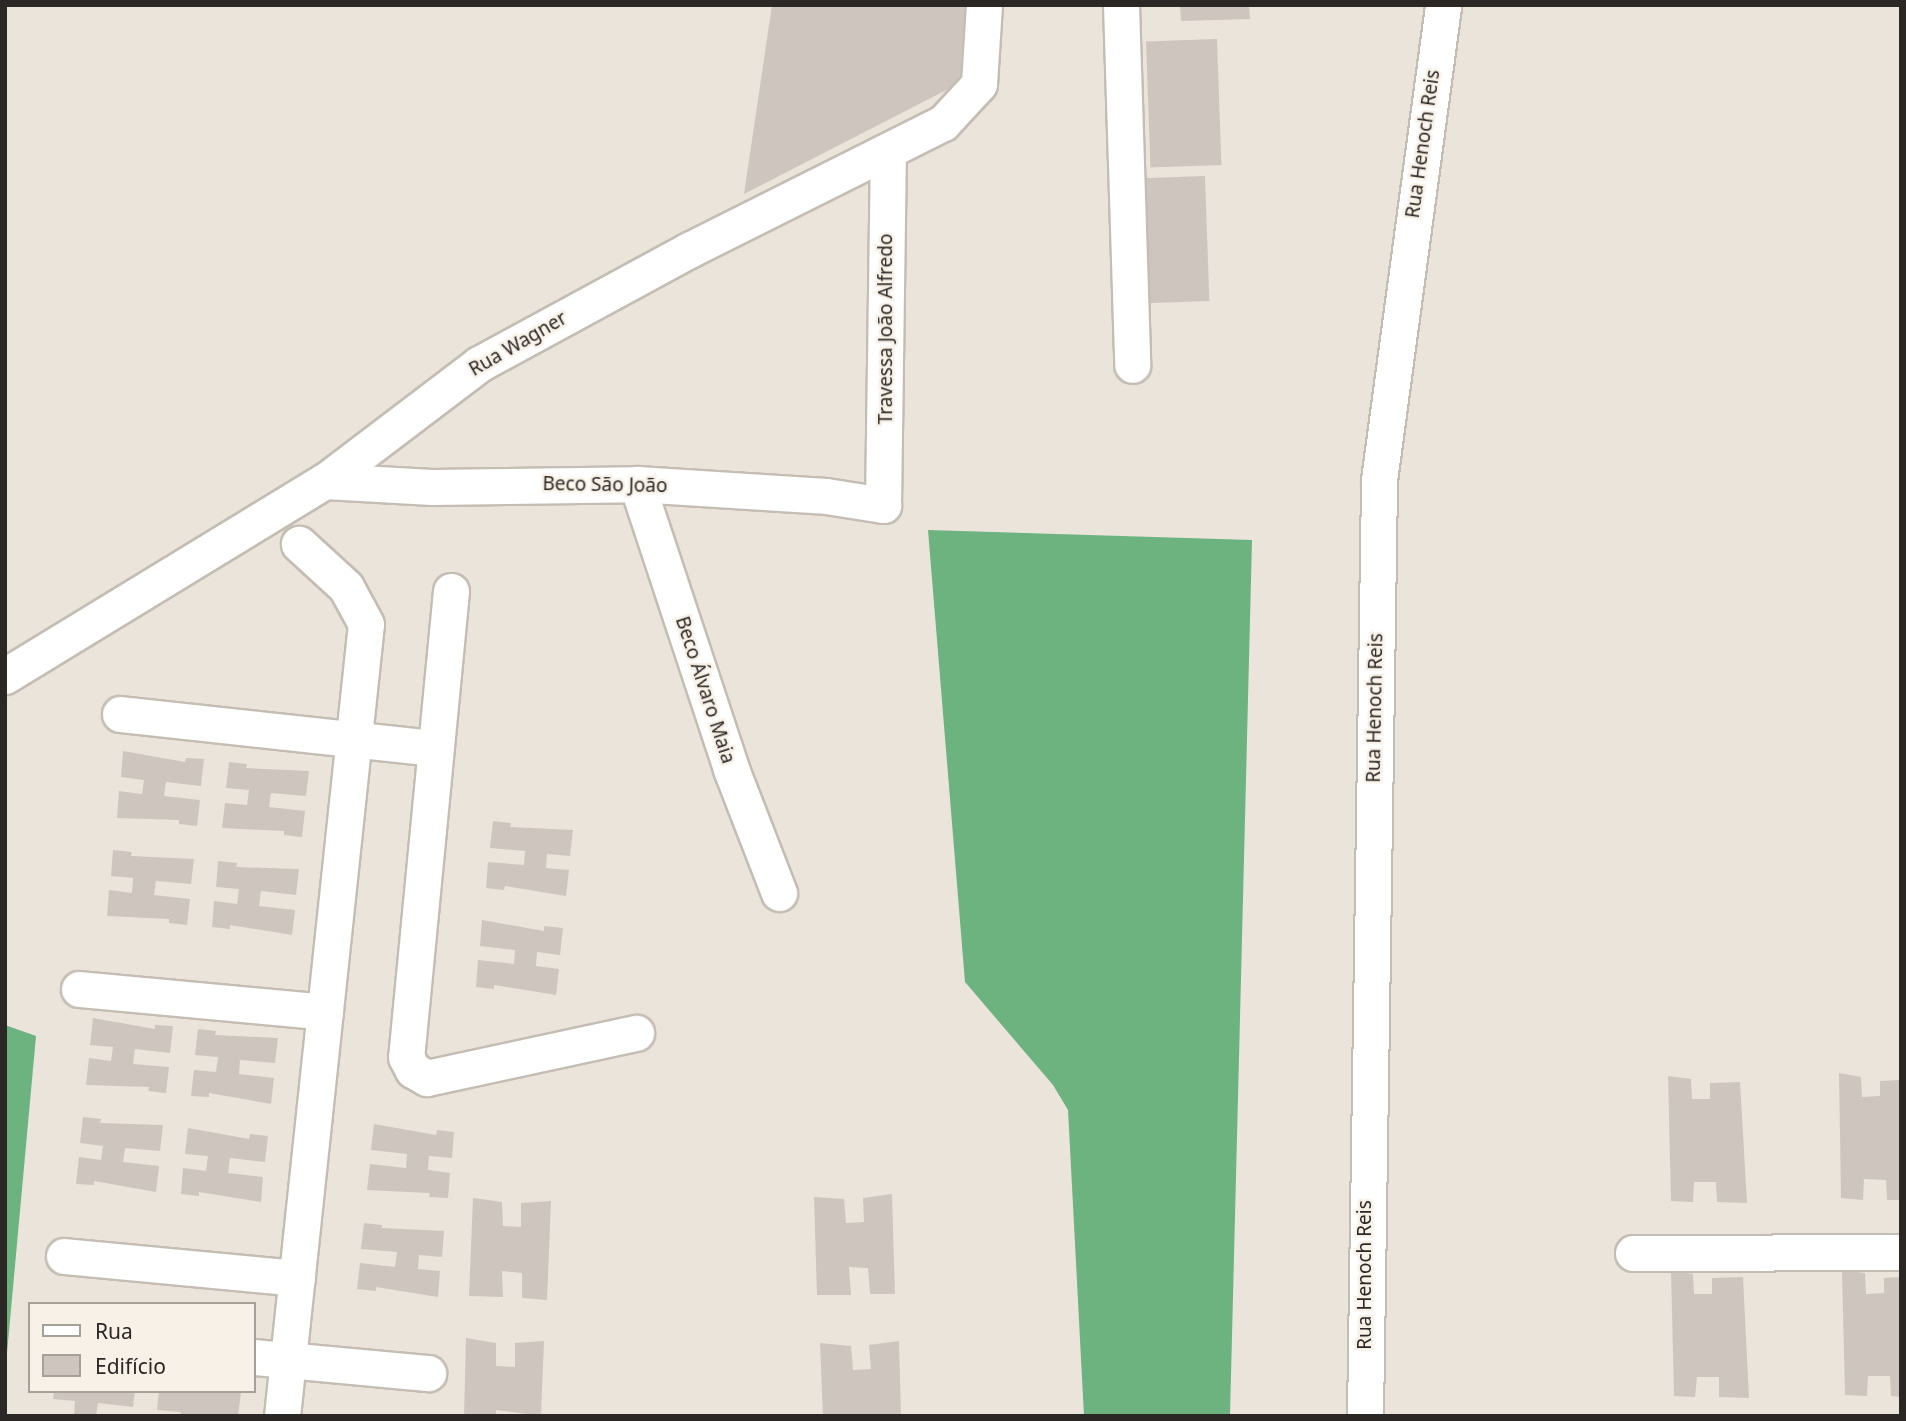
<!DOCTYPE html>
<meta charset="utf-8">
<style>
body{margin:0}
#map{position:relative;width:1906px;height:1421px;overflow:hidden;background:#ebe4db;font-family:"Noto Sans",sans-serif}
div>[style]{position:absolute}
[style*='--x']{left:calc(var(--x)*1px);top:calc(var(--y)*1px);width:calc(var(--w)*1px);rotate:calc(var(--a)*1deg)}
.forest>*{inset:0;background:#6db37f}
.building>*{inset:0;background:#cec6be;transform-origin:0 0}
.roads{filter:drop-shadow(2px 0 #c4bdb4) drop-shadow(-2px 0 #c4bdb4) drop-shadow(0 2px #c4bdb4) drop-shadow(0 -2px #c4bdb4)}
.street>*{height:35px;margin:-17.5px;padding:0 17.5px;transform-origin:17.5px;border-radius:17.5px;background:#fff}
span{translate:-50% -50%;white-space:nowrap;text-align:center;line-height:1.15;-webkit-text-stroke:5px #f8f1e8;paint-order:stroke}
.street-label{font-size:19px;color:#2a2724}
.frame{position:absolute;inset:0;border:7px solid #2a2724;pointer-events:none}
.legend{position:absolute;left:28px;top:1302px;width:228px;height:91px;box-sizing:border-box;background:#f8f1e8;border:2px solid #a6a09a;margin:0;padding:9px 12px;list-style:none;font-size:21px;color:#2a2724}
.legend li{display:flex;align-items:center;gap:14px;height:35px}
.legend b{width:35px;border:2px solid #a6a09a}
</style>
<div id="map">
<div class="forest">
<i style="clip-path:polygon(928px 530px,1252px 540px,1230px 1416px,1084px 1416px,1068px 1110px,1053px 1085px,965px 982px)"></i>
<i style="clip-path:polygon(5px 1025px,36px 1036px,5px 1375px)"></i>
</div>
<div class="building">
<i style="clip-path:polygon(772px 5px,973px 5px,972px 39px,960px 83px,744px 194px)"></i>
<i style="clip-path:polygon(1180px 5px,1249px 5px,1250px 19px,1181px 21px)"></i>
<i style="left:1217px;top:39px;width:126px;height:71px;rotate:88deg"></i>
<i style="left:1205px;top:176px;width:125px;height:71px;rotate:88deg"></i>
<i style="clip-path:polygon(123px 751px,185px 762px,186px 758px,204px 759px,201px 786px,166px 782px,164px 796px,200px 800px,197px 826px,179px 824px,179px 820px,117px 818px,119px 791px,142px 794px,144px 780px,121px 777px)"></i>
<i style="clip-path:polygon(229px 762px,247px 764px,246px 768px,309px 771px,306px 796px,271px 793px,269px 807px,305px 811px,302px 837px,284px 835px,284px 831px,222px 828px,225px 803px,247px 805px,249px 790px,226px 788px)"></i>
<i style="clip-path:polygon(493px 821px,511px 823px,510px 827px,573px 830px,570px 856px,547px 854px,546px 868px,569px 870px,566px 896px,505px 886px,504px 890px,486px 888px,488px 862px,524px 865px,525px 851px,490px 848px)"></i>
<i style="clip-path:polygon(113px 850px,132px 852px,131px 856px,194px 859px,191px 884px,156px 881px,154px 895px,190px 899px,187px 925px,169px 923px,169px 919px,107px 916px,109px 890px,132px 893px,133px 878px,111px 876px)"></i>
<i style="clip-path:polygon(218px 861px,237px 863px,236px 867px,299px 869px,296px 895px,261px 891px,259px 906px,295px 910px,292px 935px,230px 925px,230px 929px,212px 927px,214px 901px,237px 904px,239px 889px,216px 887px)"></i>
<i style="clip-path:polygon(482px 920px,544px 931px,544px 926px,563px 928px,560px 955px,537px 952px,536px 966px,559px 969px,556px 995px,494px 985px,494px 989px,476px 987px,478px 960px,514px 964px,515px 950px,480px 946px)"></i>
<i style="clip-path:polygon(93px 1018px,155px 1029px,155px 1025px,173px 1026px,170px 1053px,135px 1049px,133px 1064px,169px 1067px,166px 1093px,148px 1091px,149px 1087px,86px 1085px,89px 1058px,111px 1061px,113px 1047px,90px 1045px)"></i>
<i style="clip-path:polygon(198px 1029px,216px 1031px,215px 1035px,278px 1038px,275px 1063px,240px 1060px,239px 1074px,274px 1078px,271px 1104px,209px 1093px,209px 1097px,191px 1096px,194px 1070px,216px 1072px,218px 1057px,195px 1055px)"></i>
<i style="clip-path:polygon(1839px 1073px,1861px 1077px,1862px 1097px,1880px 1096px,1880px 1081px,1901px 1080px,1901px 1200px,1887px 1200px,1886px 1180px,1864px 1179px,1863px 1200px,1841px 1198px)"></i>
<i style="clip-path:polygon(1668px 1076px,1691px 1079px,1692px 1099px,1710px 1099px,1710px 1083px,1740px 1082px,1747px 1203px,1717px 1202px,1716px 1182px,1694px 1182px,1693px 1202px,1671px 1201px)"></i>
<i style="clip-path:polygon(83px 1117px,101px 1119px,100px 1123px,163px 1125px,160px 1151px,125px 1148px,123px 1162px,159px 1166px,156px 1192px,94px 1181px,94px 1185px,76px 1184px,79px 1157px,101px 1160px,103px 1146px,80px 1143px)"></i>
<i style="clip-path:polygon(374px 1124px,436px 1135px,437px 1130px,454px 1132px,452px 1158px,429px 1156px,428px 1170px,450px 1173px,448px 1198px,429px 1197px,430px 1193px,367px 1190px,370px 1164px,406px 1168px,407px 1154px,371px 1150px)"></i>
<i style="clip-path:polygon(188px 1128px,249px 1139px,250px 1134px,268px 1136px,265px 1162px,230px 1158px,228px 1173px,263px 1177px,261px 1202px,199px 1192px,199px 1196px,181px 1194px,183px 1168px,206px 1171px,208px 1156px,185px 1154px)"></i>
<i style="clip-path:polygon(892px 1194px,895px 1294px,870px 1294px,868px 1268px,849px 1267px,851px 1295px,817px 1295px,814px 1197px,844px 1199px,846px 1223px,864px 1222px,863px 1198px)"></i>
<i style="clip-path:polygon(473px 1198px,502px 1202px,503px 1226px,521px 1227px,521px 1203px,551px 1201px,547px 1300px,522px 1298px,522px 1273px,502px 1271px,503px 1297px,469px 1296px)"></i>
<i style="clip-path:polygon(364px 1223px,382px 1225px,382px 1228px,444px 1231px,442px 1257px,419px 1255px,418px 1269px,440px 1271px,438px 1297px,376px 1287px,376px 1291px,357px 1289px,360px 1263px,395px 1267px,397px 1252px,361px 1249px)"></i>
<i style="clip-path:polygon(1842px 1270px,1865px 1273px,1866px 1294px,1884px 1293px,1884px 1278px,1901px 1277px,1901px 1397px,1891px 1396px,1890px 1376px,1868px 1376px,1867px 1396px,1845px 1395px)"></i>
<i style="clip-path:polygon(1671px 1271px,1693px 1274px,1694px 1294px,1712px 1294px,1712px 1278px,1743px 1277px,1749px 1398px,1719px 1397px,1719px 1377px,1697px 1377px,1695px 1397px,1674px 1396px)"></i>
<i style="clip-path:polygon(466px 1338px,496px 1343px,496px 1366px,515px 1367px,515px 1343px,544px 1341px,541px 1416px,496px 1410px,496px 1416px,464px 1416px)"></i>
<i style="clip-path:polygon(899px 1341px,901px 1416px,823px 1416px,820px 1343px,851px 1346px,853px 1370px,871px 1369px,869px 1345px)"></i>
<i style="clip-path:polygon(54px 1391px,135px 1391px,133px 1407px,98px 1403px,96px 1416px,74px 1416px,75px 1401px,53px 1399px)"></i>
<i style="clip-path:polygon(159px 1391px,241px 1392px,238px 1416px,180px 1416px,181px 1412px,157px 1410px)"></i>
</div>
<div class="roads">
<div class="street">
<i style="--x:1121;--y:5;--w:360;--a:88.2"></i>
<i style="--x:325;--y:481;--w:107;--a:3.2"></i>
<i style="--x:432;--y:487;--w:205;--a:-0.8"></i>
<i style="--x:637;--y:484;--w:189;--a:3.6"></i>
<i style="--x:826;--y:496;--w:58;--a:9"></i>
<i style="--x:883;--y:505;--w:351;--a:-89.2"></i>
<i style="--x:637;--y:484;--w:300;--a:71.7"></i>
<i style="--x:731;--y:769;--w:133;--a:68.8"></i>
<i style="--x:451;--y:591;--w:468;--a:95.5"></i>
<i style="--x:406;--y:1057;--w:15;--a:62"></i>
<i style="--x:413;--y:1070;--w:16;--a:30"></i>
<i style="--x:427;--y:1078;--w:214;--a:-12.2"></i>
<i style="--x:5;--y:676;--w:375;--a:-31.4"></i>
<i style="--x:325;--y:481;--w:193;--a:-37.2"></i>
<i style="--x:479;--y:364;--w:239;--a:-28.5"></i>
<i style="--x:689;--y:250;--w:284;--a:-26.6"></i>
<i style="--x:943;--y:123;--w:53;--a:-47.3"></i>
<i style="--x:979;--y:84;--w:79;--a:-86.4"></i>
<i style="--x:120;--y:714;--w:315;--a:6.2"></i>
<i style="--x:79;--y:989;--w:247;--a:5.3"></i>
<i style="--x:1633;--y:1253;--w:268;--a:-0.2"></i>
<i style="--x:64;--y:1256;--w:234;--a:5.4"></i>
<i style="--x:254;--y:1357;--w:175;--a:5.3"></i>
<i style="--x:282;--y:1416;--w:796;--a:-83.95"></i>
<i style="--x:366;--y:624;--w:42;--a:-118.4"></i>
<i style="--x:346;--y:587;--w:64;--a:-137.5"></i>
<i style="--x:1365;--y:1416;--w:936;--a:-89.14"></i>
<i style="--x:1379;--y:480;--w:479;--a:-82.3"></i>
</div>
</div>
<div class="street-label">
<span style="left:1423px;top:144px;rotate:-82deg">Rua Henoch Reis</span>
<span style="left:886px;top:329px;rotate:-90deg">Travessa João Alfredo</span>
<span style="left:518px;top:344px;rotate:-30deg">Rua Wagner</span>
<span style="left:605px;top:485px;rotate:1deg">Beco São João</span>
<span style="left:705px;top:690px;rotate:72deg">Beco Álvaro Maia</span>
<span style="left:1375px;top:708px;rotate:-89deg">Rua Henoch Reis</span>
<span style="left:1365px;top:1275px;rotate:-90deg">Rua Henoch Reis</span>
</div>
<div class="frame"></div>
<ul class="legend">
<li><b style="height:9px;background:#fff"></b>Rua</li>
<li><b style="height:19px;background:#cec6be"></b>Edifício</li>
</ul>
</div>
